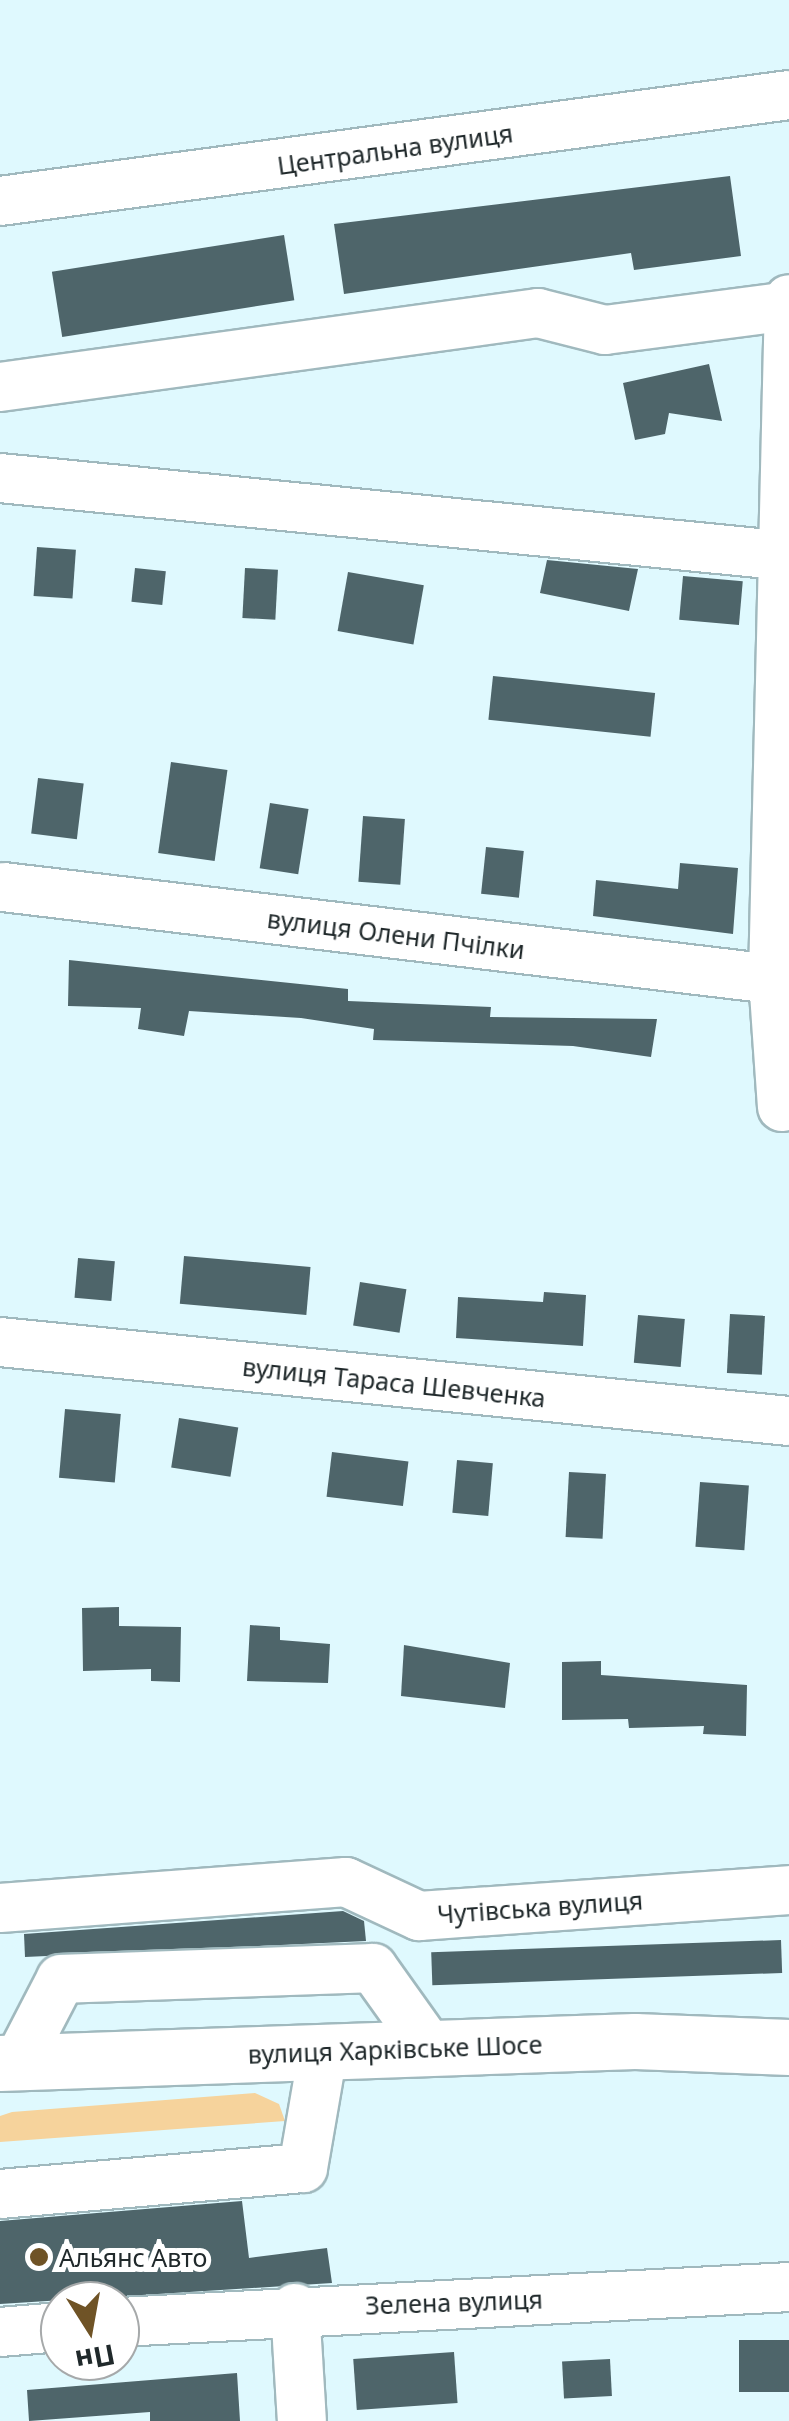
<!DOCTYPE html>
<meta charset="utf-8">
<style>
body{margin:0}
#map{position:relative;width:789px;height:2421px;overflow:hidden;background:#dff9fe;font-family:"Noto Sans",sans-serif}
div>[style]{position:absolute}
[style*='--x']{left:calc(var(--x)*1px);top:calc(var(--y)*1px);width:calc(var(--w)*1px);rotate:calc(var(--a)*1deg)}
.green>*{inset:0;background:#f6d39c}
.building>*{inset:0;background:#4e656a;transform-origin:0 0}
.roads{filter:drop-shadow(2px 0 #a0b9be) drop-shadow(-2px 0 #a0b9be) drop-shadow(0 2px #a0b9be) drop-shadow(0 -2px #a0b9be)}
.minor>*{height:48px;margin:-24px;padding:0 24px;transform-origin:24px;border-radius:24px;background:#fff}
.highway>*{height:55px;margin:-27.5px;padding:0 27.5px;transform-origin:27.5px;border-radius:27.5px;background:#fff}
.dots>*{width:28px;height:28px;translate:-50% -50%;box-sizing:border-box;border:5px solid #fff;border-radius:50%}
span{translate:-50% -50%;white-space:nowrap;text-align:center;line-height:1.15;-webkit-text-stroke:10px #fff;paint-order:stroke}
.street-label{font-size:25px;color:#20292b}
.poi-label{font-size:25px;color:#20292b}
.left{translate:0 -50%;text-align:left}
.north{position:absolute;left:40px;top:2281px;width:100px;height:100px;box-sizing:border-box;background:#fff;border:2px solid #a6a9aa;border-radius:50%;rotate:169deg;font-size:28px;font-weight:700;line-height:40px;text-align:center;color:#20292b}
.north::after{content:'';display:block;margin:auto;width:35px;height:45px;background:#6f5326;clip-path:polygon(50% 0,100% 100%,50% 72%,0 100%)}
</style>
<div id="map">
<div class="green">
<i style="clip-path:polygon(255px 2093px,279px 2104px,285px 2121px,0 2142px,0 2116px,12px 2112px)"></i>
</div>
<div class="building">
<i style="clip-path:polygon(730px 176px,741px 256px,634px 270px,631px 253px,344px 294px,334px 224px)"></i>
<i style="left:284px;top:235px;width:66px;height:235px;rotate:81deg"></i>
<i style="clip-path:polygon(709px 364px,722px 421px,669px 413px,665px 434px,635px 440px,623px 383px)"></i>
<i style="left:37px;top:547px;width:39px;height:49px;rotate:4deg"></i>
<i style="clip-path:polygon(547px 560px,638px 569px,629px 611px,540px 593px)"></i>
<i style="left:135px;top:568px;width:31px;height:34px;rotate:6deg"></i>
<i style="left:245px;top:568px;width:33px;height:50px;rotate:3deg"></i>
<i style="left:348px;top:572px;width:77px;height:60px;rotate:10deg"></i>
<i style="left:683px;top:576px;width:60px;height:44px;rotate:5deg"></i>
<i style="left:493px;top:676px;width:163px;height:44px;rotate:6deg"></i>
<i style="left:171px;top:762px;width:57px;height:92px;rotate:8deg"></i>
<i style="left:38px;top:778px;width:46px;height:56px;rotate:7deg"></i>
<i style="left:270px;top:803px;width:39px;height:66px;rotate:9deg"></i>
<i style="left:363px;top:816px;width:42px;height:66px;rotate:4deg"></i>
<i style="left:486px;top:847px;width:38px;height:47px;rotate:6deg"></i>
<i style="clip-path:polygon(680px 863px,738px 868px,733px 934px,593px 916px,596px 880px,678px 889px)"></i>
<i style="clip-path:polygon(69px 960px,348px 989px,348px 1001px,491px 1007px,490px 1017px,657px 1019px,651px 1057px,573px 1046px,373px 1040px,374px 1029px,301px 1018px,189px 1011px,184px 1036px,138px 1029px,141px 1008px,68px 1006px)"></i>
<i style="left:184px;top:1256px;width:127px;height:48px;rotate:5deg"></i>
<i style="left:78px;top:1258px;width:37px;height:40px;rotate:5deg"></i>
<i style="left:360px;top:1282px;width:47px;height:44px;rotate:9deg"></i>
<i style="clip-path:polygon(544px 1292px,586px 1295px,583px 1346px,456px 1338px,458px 1297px,543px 1302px)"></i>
<i style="left:730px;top:1314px;width:35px;height:59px;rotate:3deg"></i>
<i style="left:638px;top:1315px;width:47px;height:48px;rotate:5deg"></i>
<i style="left:65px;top:1409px;width:56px;height:69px;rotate:5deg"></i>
<i style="left:179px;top:1418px;width:60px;height:50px;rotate:9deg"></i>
<i style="left:332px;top:1452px;width:77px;height:45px;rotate:7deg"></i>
<i style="left:457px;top:1460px;width:36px;height:53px;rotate:5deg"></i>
<i style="left:569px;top:1472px;width:37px;height:65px;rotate:3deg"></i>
<i style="left:700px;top:1482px;width:49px;height:65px;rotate:4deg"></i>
<i style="clip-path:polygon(119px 1607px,119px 1626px,181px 1627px,180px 1682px,151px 1681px,151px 1669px,83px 1671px,82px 1608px)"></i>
<i style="clip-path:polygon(250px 1625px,280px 1627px,280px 1640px,330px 1644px,328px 1683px,247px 1681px)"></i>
<i style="clip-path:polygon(404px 1645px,510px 1663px,505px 1708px,401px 1696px)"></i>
<i style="clip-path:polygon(601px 1661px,601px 1675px,747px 1685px,746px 1736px,703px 1734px,704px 1726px,629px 1728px,628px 1719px,562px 1720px,562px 1662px)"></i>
<i style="clip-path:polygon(343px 1911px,364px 1921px,366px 1941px,25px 1957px,24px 1934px)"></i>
<i style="left:781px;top:1940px;width:33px;height:350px;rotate:88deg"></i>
<i style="clip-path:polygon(242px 2201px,249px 2258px,327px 2248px,332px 2283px,0 2304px,0 2221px)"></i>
<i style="left:789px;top:2340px;width:52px;height:50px;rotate:90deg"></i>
<i style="left:454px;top:2352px;width:51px;height:101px;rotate:86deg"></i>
<i style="left:610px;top:2359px;width:37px;height:48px;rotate:87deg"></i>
<i style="clip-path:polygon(237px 2373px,240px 2421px,150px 2421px,150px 2412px,29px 2421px,27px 2390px)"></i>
</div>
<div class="roads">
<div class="minor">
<i style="--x:0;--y:201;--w:796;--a:-7.65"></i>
<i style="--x:0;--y:387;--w:543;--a:-7.83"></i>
<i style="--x:538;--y:313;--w:69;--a:14.2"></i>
<i style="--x:605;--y:330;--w:186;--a:-7.4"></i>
<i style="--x:0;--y:478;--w:793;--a:5.65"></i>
<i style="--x:3;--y:887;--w:792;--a:6.82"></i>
<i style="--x:782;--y:1107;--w:128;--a:-94"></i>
<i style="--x:773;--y:979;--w:680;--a:-88.65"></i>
<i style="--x:0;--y:1342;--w:793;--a:5.72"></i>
<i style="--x:0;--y:1908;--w:347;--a:-4.3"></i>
<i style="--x:346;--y:1882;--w:81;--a:25"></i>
<i style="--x:419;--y:1916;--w:371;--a:-4"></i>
<i style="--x:18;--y:2062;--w:93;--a:-62.6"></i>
<i style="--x:61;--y:1979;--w:312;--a:-2"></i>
<i style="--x:373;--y:1968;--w:98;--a:54.5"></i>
<i style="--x:0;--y:2194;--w:304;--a:-4.9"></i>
<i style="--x:303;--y:2168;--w:118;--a:-80.2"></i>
<i style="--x:295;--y:2308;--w:113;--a:86.5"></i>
<i style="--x:120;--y:2322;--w:670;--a:-2.99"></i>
<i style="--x:0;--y:2332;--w:60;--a:-4.8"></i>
</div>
<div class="highway">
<i style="--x:0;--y:2063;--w:635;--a:-1.98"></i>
<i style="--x:635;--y:2041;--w:154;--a:2.2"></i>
</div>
</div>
<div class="dots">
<i style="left:39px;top:2257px;background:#6f5326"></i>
</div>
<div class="street-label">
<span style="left:395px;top:149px;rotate:-8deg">Центральна вулиця</span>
<span style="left:396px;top:934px;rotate:7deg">вулиця Олени Пчілки</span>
<span style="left:394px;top:1382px;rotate:6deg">вулиця Тараса Шевченка</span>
<span style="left:540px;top:1907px;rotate:-4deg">Чутівська вулиця</span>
<span style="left:395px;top:2049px;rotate:-2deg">вулиця Харківське Шосе</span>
<span style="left:454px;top:2302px;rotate:-2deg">Зелена вулиця</span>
</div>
<div class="poi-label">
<span class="left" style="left:59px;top:2257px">Альянс Авто</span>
</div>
<div class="north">Пн</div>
</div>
